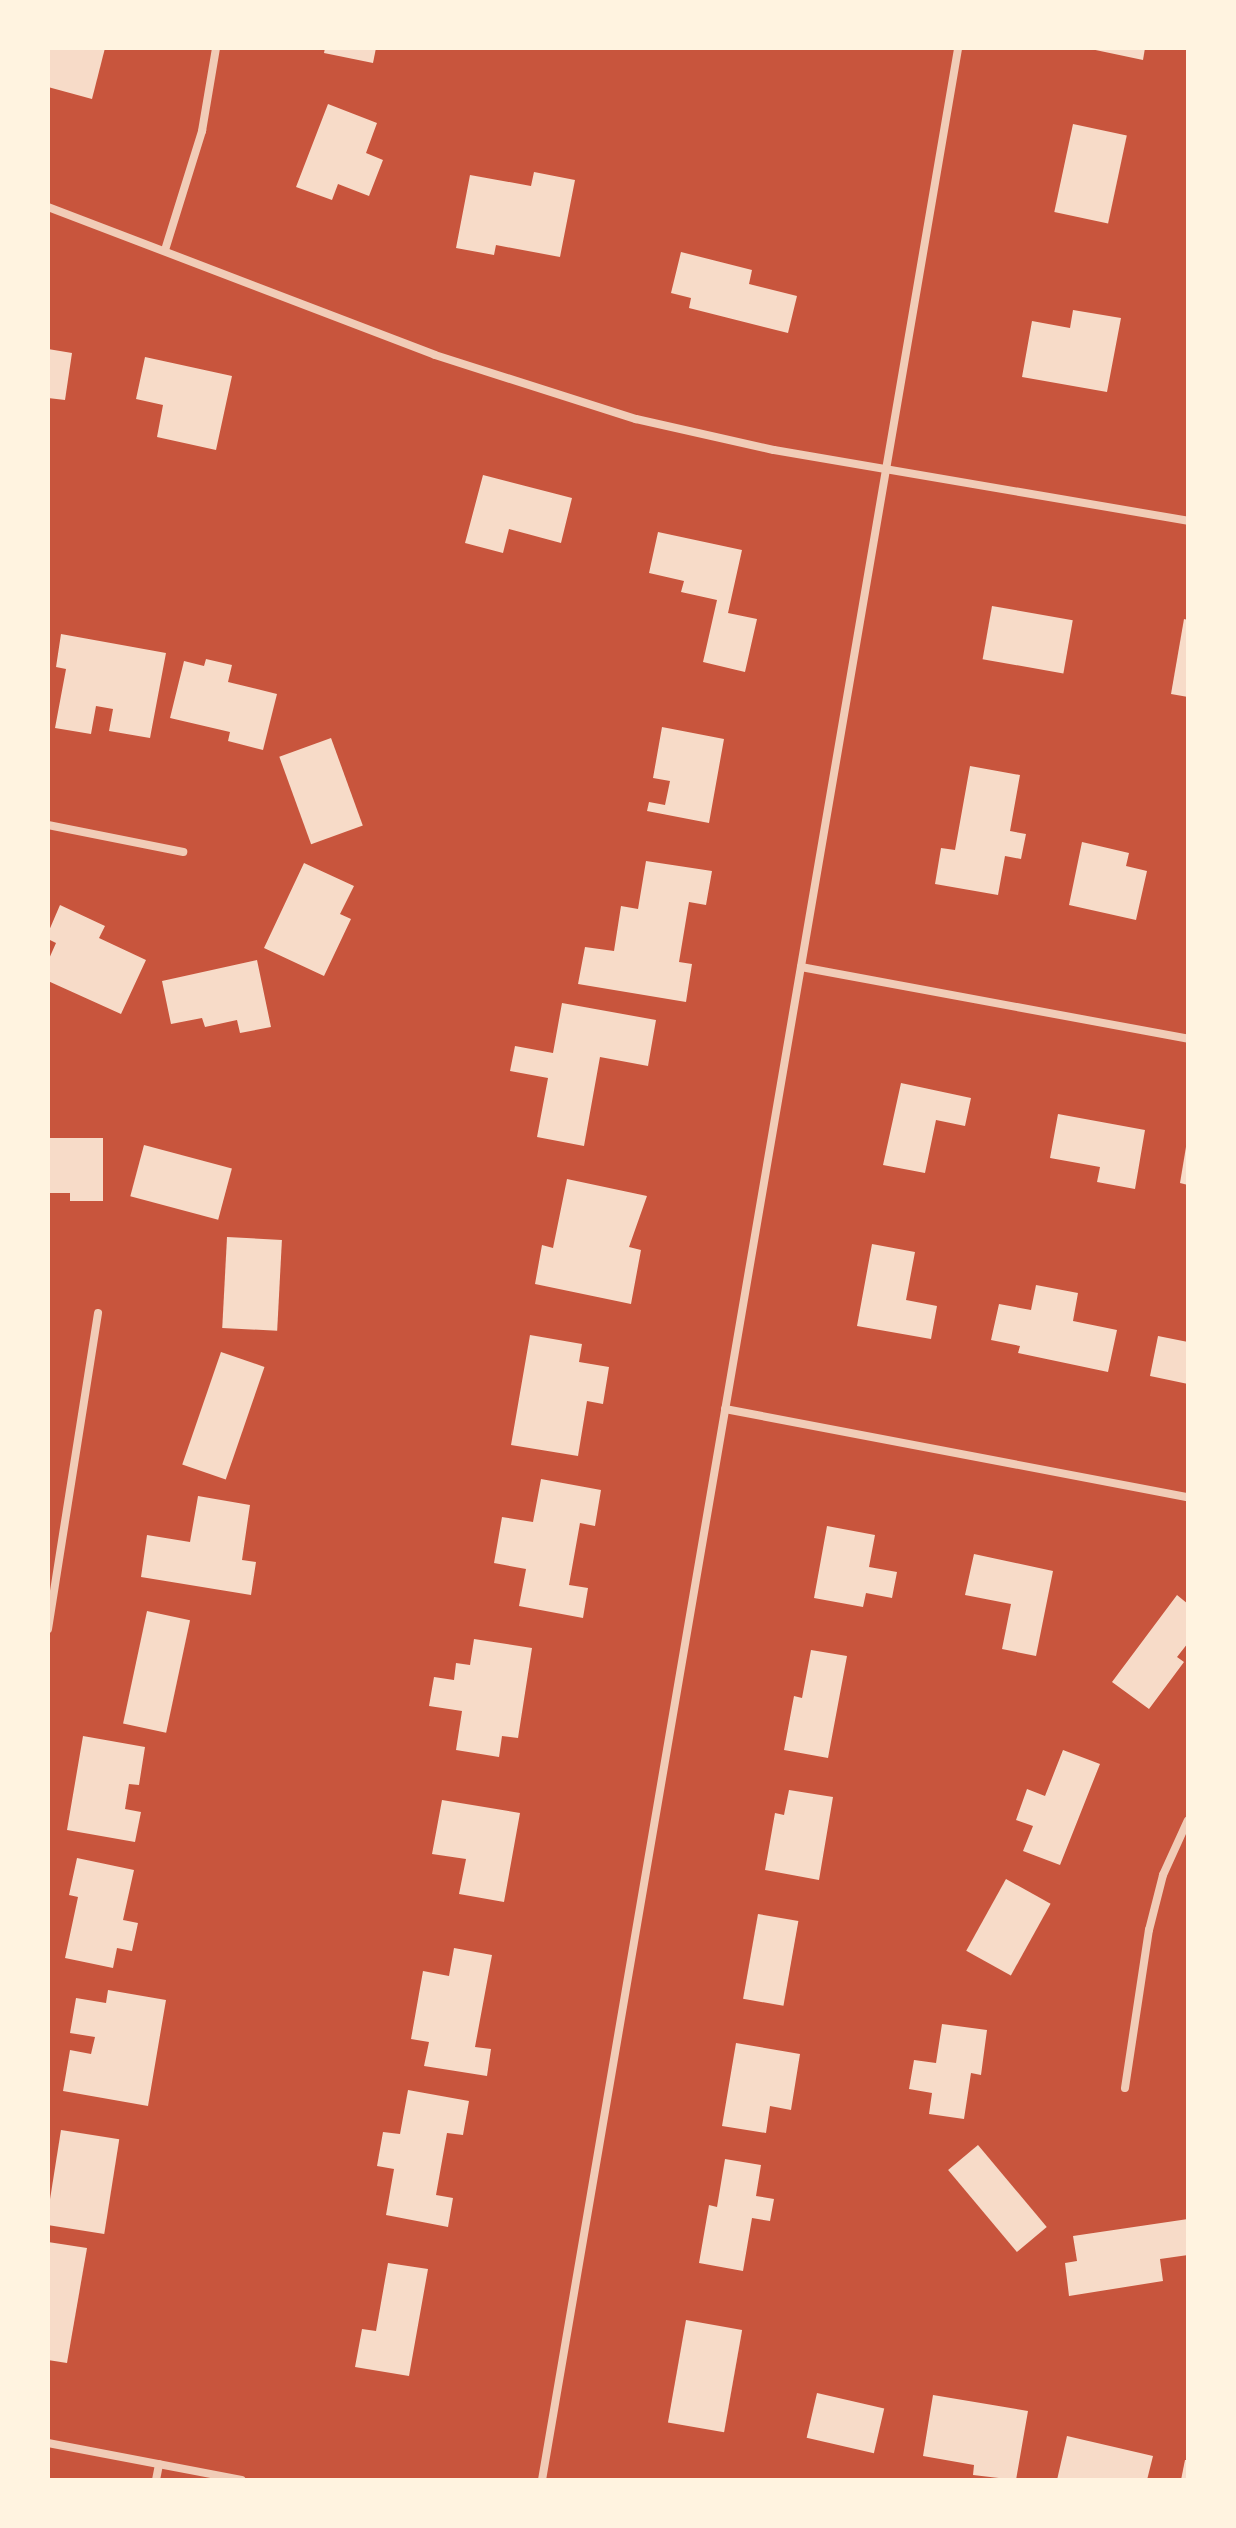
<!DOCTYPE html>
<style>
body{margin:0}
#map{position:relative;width:1236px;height:2528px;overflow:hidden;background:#c8553d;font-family:Ubuntu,sans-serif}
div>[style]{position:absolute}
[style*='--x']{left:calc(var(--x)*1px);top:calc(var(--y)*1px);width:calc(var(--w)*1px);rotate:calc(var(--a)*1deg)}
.building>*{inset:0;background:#f7dbc8;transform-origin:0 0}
.minor>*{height:8px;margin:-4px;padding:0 4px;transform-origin:4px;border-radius:4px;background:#f1ccb7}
span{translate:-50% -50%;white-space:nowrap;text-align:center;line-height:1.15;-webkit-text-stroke:8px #fff3e0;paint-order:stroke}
.frame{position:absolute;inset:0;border:50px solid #fff3e0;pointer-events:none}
</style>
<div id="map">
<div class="building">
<i style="clip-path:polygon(48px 48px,105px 48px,92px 99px,48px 87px)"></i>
<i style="clip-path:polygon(325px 48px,376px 48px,373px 63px,324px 53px)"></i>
<i style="clip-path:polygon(1086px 48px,1145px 48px,1143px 60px)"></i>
<i style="clip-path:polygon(328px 104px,377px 123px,366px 153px,383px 160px,369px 196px,338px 184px,332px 200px,296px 187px)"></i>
<i style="left:1073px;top:124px;width:55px;height:90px;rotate:12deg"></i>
<i style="clip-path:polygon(534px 172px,575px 180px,560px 257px,496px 245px,494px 255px,456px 248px,470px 175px,531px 186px)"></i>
<i style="clip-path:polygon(681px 252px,752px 270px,749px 284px,797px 296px,788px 333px,689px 308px,691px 298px,671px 293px)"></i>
<i style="clip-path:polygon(1073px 310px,1121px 318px,1107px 392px,1022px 377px,1032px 321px,1070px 328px)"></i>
<i style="clip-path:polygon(48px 349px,72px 353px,65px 400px,48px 398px)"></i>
<i style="clip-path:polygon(145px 357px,232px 376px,216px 450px,157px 437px,163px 405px,136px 399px)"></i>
<i style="clip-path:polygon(483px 475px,572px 498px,561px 543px,509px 529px,503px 553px,465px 543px)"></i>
<i style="clip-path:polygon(658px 532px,742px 550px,728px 613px,757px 619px,745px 672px,703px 662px,717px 600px,681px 592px,684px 581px,649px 573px)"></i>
<i style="left:992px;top:606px;width:82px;height:54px;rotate:10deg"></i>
<i style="clip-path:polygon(1184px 619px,1188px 620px,1188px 697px,1171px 694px)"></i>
<i style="clip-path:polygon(61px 634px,166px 653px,150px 738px,109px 731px,113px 709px,96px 706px,91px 734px,55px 728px,66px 669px,56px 667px)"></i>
<i style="clip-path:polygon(206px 659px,232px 665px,228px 682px,277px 694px,263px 750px,228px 741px,230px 732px,170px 718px,184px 661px,204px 666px)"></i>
<i style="clip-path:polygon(662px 727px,724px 739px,709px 823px,647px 811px,649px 802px,665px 805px,670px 781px,653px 778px)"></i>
<i style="left:331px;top:738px;width:93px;height:55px;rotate:70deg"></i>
<i style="clip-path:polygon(970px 766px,1020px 775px,1010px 831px,1026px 834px,1021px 859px,1005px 856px,998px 895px,935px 884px,941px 848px,955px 850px)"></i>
<i style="clip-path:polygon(1082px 842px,1129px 853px,1126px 866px,1147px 871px,1136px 920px,1069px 905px)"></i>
<i style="clip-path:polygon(646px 861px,712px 871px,706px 905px,689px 902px,679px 962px,692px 964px,686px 1002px,578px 984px,585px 947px,614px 951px,621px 906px,638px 909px)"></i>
<i style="clip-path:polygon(304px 863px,354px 886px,340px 914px,351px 919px,324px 976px,264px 948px)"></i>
<i style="clip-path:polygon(60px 905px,105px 926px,99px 938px,146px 960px,121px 1014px,48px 981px,48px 961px,56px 943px,48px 939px,48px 933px)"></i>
<i style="clip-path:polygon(257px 960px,271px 1027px,240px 1033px,237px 1020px,205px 1027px,202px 1018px,171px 1024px,162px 981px)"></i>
<i style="clip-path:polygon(562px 1003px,656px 1020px,648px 1066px,600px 1057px,584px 1146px,537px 1137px,548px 1078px,510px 1071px,515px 1046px,553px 1053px)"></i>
<i style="clip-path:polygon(901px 1083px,971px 1098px,965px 1126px,936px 1120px,925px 1173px,883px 1165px)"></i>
<i style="clip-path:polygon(1058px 1114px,1145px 1130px,1135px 1189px,1097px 1182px,1100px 1167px,1050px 1158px)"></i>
<i style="clip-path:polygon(48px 1138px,103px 1138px,103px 1201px,70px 1201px,70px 1193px,48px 1193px)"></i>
<i style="left:144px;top:1145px;width:91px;height:53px;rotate:15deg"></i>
<i style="clip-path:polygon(1186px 1147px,1188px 1147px,1188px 1185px,1180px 1183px)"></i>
<i style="clip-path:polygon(567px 1179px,647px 1196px,629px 1247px,641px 1250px,631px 1304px,535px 1284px,542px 1245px,553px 1248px)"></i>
<i style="left:227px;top:1237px;width:55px;height:91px;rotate:3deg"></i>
<i style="clip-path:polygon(872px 1244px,915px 1252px,906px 1300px,937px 1306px,931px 1339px,857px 1326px)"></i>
<i style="clip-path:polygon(1036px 1285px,1078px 1293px,1073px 1321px,1117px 1330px,1108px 1372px,1018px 1353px,1020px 1346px,991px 1340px,999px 1304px,1031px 1310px)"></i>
<i style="clip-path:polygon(530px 1335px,582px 1344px,579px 1362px,609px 1367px,603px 1404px,587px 1401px,578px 1456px,511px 1445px)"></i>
<i style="clip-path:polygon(1158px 1336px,1188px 1342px,1188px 1384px,1150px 1376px)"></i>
<i style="left:221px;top:1352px;width:46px;height:119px;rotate:19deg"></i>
<i style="clip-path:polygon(541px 1479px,601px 1490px,595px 1526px,580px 1523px,569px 1585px,588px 1588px,583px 1618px,519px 1606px,526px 1569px,494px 1563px,502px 1517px,533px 1522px)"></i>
<i style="clip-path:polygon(198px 1496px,250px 1505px,242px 1560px,256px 1562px,251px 1595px,141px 1577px,147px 1535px,190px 1542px)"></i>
<i style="clip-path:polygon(827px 1526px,875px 1535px,869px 1567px,897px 1572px,892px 1598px,866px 1593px,863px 1607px,814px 1598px)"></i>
<i style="clip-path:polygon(974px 1554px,1053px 1571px,1036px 1656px,1002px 1649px,1011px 1604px,965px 1595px)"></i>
<i style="clip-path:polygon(1177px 1595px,1188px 1604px,1188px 1643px,1177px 1657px,1184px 1662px,1149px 1709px,1112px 1682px)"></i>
<i style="left:147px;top:1611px;width:44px;height:115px;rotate:12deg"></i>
<i style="clip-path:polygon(474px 1639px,532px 1648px,518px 1738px,502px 1736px,499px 1757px,456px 1750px,462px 1711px,429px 1706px,434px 1677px,454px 1680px,456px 1663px,470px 1665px)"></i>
<i style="clip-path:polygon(811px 1650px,847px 1656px,828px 1758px,784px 1750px,794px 1696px,802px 1698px)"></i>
<i style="clip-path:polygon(83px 1736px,145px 1747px,139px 1785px,129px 1784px,125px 1809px,141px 1812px,135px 1842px,67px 1830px)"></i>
<i style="clip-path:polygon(1063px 1750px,1100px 1764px,1060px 1865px,1023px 1851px,1033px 1826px,1016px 1820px,1027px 1789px,1045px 1796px)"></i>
<i style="clip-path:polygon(789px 1790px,833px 1797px,819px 1880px,765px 1870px,775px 1813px,784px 1815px)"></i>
<i style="clip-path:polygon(442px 1800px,520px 1813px,504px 1902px,459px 1894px,466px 1859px,432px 1854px)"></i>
<i style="clip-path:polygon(77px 1858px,134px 1870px,123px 1920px,138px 1923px,132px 1951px,117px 1948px,113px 1968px,65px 1958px,78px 1897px,69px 1895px)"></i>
<i style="left:1006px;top:1879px;width:51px;height:82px;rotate:29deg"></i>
<i style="left:758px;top:1914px;width:41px;height:86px;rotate:10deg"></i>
<i style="clip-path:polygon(454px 1948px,492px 1955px,475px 2047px,491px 2049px,487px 2076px,424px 2066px,429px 2042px,411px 2039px,423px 1971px,449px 1976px)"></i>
<i style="clip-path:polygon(108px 1990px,166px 2000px,148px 2106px,63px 2091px,70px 2050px,91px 2054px,95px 2037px,70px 2033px,76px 1998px,106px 2003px)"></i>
<i style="clip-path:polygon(942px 2024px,987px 2030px,981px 2075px,971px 2073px,964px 2119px,929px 2114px,932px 2093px,909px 2089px,914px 2060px,936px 2063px)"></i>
<i style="clip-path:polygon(736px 2043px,800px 2054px,791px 2110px,770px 2106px,766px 2133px,722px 2126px)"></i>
<i style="clip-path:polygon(408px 2090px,469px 2101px,463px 2135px,447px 2133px,436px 2195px,453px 2198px,448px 2227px,386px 2215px,394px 2169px,377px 2166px,383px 2132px,400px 2134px)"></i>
<i style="left:61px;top:2130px;width:59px;height:96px;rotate:9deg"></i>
<i style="left:978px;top:2145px;width:107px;height:39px;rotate:50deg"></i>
<i style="clip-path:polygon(725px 2159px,761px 2165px,756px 2196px,774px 2199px,770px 2221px,752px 2218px,743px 2271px,699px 2263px,709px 2205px,717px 2207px)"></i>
<i style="clip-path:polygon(1188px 2219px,1188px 2255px,1160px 2259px,1163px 2281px,1069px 2296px,1065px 2263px,1077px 2261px,1073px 2236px)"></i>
<i style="clip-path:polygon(48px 2242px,87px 2248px,67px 2363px,48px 2360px)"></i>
<i style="clip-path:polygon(388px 2263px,428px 2269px,409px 2376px,355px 2367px,362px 2329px,376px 2331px)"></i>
<i style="left:686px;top:2320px;width:57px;height:104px;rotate:10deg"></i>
<i style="left:817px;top:2393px;width:69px;height:46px;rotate:13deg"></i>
<i style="clip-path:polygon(933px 2395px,1028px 2411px,1016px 2480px,973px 2475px,974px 2465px,923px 2456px)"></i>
<i style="clip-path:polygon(1067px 2436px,1153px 2456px,1147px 2480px,1057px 2480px)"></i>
<i style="clip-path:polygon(1185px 2460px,1188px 2460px,1188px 2480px,1181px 2480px)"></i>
</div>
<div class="minor">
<i style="--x:48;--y:207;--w:414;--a:20.9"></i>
<i style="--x:435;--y:355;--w:211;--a:17.7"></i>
<i style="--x:636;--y:419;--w:141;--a:12.7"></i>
<i style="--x:774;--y:450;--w:420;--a:9.7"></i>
<i style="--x:165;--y:250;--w:125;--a:-72.7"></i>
<i style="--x:202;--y:131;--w:84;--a:-80.4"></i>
<i style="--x:48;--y:825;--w:138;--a:11.3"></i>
<i style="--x:801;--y:967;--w:394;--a:10.5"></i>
<i style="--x:725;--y:1409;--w:471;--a:10.8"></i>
<i style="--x:48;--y:1629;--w:320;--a:-81"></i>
<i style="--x:1125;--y:2088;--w:160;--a:-81.4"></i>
<i style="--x:1149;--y:1930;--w:57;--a:-75.7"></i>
<i style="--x:1163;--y:1875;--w:60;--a:-65.6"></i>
<i style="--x:48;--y:2443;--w:197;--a:10.8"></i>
<i style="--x:156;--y:2480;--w:16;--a:-79"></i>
<i style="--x:542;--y:2480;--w:2467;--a:-80.29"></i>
</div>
<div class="frame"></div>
</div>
